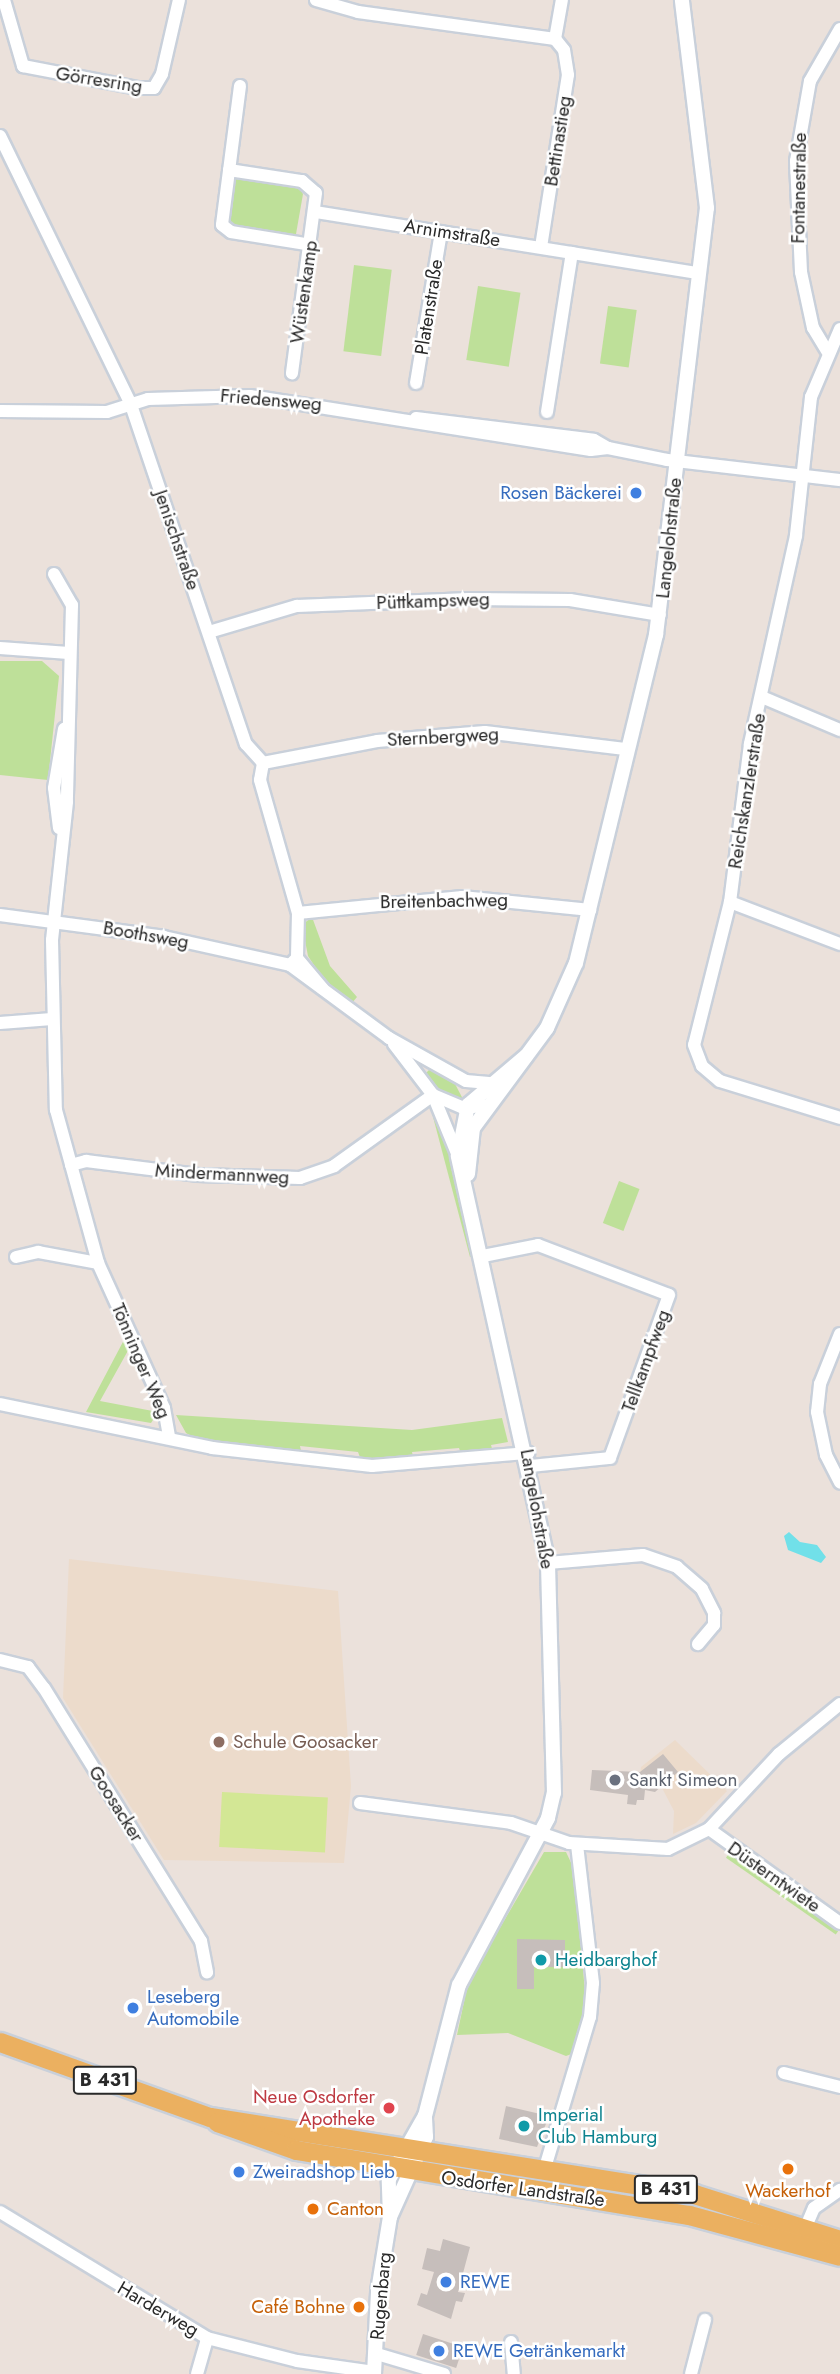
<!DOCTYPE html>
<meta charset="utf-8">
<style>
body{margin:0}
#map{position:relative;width:840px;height:2374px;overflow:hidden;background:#ebe1db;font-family:Jost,sans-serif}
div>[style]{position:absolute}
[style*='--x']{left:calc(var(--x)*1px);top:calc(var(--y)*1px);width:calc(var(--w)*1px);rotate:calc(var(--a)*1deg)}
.education>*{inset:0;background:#ecdbcb}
.green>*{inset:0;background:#bee099;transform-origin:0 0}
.pitch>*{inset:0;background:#d3e795;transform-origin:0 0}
.water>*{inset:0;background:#71e0e9}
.building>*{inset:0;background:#c6bebb;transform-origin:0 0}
.roads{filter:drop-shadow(2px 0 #c9d0da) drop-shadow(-2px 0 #c9d0da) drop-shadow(0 2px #c9d0da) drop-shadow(0 -2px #c9d0da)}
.minor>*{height:12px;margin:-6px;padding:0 6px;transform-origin:6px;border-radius:6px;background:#fff}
.tertiary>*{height:14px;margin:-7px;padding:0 7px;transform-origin:7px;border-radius:7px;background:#fff}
.primary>*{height:19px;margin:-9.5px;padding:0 9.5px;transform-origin:9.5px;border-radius:9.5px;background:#ebb060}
.dots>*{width:19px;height:19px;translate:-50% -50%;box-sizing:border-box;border:4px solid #fff;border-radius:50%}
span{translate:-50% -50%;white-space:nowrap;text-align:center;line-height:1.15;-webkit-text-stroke:5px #fff;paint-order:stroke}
.shield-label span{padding:2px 5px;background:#fff;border:2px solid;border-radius:5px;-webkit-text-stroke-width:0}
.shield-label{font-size:18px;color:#292929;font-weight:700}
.street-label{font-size:19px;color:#292929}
.shop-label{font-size:19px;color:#366cbe}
.right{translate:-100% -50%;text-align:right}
.left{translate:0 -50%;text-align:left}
.education-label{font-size:19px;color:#785e54}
.worship-label{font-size:19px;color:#5b616d}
.culture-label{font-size:19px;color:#0d838f}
.health-label{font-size:19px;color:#be3a42}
.food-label{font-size:19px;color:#c56008}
</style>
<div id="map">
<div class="education">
<i style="clip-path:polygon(69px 1559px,338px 1591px,351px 1786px,344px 1863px,164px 1860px,63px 1698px)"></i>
<i style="clip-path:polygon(675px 1740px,727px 1791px,696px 1823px,673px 1834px,674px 1811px,661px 1786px,638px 1789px,641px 1767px)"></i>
</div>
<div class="green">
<i style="clip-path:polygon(236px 178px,298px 185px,303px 194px,296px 234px,288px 237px,229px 226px,226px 216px)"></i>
<i style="left:354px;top:265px;width:38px;height:87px;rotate:7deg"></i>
<i style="left:478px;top:286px;width:43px;height:75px;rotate:9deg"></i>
<i style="left:608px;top:306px;width:29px;height:58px;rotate:8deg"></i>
<i style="clip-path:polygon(0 661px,42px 661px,59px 676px,48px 780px,0 775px)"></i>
<i style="clip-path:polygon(312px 917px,330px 966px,357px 997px,351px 1004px,327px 985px,308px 956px,302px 925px)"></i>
<i style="clip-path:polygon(432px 1067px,454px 1082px,465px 1103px,442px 1097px,425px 1074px)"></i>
<i style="clip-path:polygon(432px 1113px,445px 1131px,478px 1255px,470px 1257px)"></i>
<i style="left:619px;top:1181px;width:22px;height:45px;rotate:21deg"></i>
<i style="clip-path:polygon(125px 1338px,130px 1347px,100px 1401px,158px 1412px,151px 1423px,86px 1412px)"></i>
<i style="clip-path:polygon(176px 1415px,412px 1430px,502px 1418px,508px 1442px,491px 1445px,493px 1452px,462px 1457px,459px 1448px,412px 1452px,414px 1461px,361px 1460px,358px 1452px,300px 1446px,302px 1455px,205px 1443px,186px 1433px)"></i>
<i style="clip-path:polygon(544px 1852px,566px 1852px,574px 1869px,586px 2003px,574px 2053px,566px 2056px,508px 2033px,457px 2035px,468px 1983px)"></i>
<i style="left:730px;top:1852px;width:134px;height:7px;rotate:35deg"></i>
</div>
<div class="pitch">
<i style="left:222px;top:1792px;width:106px;height:55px;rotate:3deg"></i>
</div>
<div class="water">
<i style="clip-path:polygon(789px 1532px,800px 1542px,817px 1545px,826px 1557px,821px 1563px,788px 1550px,784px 1536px)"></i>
</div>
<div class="building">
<i style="clip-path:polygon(663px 1754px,678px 1772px,655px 1792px,645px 1790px,644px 1800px,637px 1800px,636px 1805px,627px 1804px,628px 1795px,590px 1790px,592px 1770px,640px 1772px)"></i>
<i style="clip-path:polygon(517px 1939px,565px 1940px,565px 1967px,534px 1967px,534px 1989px,517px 1989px)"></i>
<i style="clip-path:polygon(506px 2106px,549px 2116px,537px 2147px,499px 2139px)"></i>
<i style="clip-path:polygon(443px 2239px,470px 2247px,458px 2292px,465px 2293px,462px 2302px,456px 2301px,451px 2319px,417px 2305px,421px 2293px,427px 2295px,434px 2272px,422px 2269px,427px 2248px,440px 2251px)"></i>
<i style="left:423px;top:2334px;width:42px;height:22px;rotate:18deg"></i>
</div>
<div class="roads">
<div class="minor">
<i style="--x:4;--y:0;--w:69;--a:73.9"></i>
<i style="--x:23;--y:66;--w:116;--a:10.9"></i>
<i style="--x:137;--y:88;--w:17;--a:0"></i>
<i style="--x:154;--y:88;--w:16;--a:-60"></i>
<i style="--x:162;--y:74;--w:76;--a:-77.1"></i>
<i style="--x:316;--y:0;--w:44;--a:15.9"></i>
<i style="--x:358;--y:12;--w:199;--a:7.8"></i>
<i style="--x:555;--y:39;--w:40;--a:-80"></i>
<i style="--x:240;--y:86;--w:140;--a:97.4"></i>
<i style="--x:222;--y:225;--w:11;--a:38"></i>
<i style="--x:231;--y:232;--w:81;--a:9.2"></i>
<i style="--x:0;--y:136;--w:299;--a:64"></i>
<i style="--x:131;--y:405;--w:358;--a:71.3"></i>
<i style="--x:246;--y:744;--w:25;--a:48"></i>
<i style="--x:263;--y:763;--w:17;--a:100"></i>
<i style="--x:260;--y:780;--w:138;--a:74.1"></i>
<i style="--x:298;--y:913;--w:45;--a:91.3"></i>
<i style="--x:297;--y:958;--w:10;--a:135"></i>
<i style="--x:229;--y:170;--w:74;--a:8.6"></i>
<i style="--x:302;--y:181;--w:18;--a:41"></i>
<i style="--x:316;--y:193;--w:182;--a:97.6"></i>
<i style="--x:316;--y:212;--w:387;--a:9.1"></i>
<i style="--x:541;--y:247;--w:174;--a:-81.1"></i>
<i style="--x:568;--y:75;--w:25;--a:-99"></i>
<i style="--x:564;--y:50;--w:14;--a:-129"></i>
<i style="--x:840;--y:329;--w:74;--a:113.1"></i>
<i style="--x:811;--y:397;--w:140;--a:96.2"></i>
<i style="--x:796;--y:536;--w:213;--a:102.5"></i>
<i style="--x:750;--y:744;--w:159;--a:97.2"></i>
<i style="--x:730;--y:902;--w:147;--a:104.1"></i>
<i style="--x:694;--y:1045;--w:22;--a:69"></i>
<i style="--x:702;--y:1066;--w:23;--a:40"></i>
<i style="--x:720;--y:1081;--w:126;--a:17.1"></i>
<i style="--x:827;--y:351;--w:27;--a:-121"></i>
<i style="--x:813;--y:328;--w:57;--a:-102.1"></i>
<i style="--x:801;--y:272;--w:111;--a:-92.6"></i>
<i style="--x:796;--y:161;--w:81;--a:-80.1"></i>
<i style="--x:810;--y:81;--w:60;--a:-60"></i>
<i style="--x:416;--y:383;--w:153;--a:-80.6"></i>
<i style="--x:0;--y:411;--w:107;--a:0.5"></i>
<i style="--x:107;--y:412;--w:43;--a:-17.6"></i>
<i style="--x:148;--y:399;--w:102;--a:-1.7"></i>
<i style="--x:250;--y:396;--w:345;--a:9"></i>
<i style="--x:591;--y:450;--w:17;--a:-7"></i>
<i style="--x:547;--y:412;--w:161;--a:-81.1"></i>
<i style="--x:416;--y:418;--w:179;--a:7"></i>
<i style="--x:594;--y:440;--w:16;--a:30"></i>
<i style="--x:608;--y:448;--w:60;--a:11.5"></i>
<i style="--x:667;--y:460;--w:174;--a:6.6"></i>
<i style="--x:54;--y:574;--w:36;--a:60"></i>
<i style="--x:72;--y:605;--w:197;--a:91.5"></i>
<i style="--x:67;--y:802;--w:139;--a:96.2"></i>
<i style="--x:52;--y:940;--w:170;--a:88.7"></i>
<i style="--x:56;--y:1110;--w:159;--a:74.6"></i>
<i style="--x:98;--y:1263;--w:159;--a:65.5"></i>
<i style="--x:164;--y:1408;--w:28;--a:80"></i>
<i style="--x:209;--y:632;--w:92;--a:-16.5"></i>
<i style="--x:297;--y:606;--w:172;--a:-2.3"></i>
<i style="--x:469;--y:599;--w:101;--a:0.6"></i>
<i style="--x:570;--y:600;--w:91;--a:9.5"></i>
<i style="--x:0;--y:648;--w:69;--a:4.1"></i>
<i style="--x:762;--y:697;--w:85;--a:22.9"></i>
<i style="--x:263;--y:763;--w:116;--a:-10.9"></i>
<i style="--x:377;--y:741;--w:108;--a:-4.8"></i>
<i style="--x:485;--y:732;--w:141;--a:6.9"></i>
<i style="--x:59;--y:828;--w:40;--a:-97.1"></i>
<i style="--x:54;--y:788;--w:60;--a:-80.4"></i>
<i style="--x:730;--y:902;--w:118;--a:20.9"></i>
<i style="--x:298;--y:913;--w:165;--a:-5.6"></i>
<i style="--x:462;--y:897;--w:129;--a:5.8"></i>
<i style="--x:0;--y:915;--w:165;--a:7.6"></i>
<i style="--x:164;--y:937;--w:129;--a:12.5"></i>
<i style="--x:297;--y:958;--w:40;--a:50"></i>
<i style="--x:290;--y:965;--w:123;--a:36.4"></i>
<i style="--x:389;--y:1038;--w:88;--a:29.2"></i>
<i style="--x:466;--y:1081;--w:23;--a:5"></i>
<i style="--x:0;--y:1023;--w:52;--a:-4.4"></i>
<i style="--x:394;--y:1044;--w:64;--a:52.6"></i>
<i style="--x:433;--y:1095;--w:66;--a:67.7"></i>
<i style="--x:433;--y:1095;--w:33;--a:23"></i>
<i style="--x:463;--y:1108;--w:27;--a:-6"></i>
<i style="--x:71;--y:1165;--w:16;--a:-15"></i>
<i style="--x:86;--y:1161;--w:113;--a:7.1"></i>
<i style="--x:198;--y:1175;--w:102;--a:1.7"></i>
<i style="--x:300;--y:1178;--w:36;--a:-19"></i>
<i style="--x:334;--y:1166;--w:122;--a:-35.6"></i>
<i style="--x:483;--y:1256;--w:56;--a:-11.3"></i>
<i style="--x:538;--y:1245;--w:140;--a:20.9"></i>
<i style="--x:669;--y:1295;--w:173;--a:109.9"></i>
<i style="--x:610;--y:1458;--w:79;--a:174.2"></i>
<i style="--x:16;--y:1257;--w:23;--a:-13"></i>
<i style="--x:38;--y:1252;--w:61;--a:10.4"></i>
<i style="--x:840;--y:1334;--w:54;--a:111.8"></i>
<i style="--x:820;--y:1384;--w:28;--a:96"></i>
<i style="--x:817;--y:1412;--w:44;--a:78.2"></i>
<i style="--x:826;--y:1455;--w:31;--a:63"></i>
<i style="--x:0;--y:1404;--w:217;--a:11.7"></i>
<i style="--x:212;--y:1448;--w:161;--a:6.4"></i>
<i style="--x:372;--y:1466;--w:157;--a:-4.8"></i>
<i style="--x:548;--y:1563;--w:95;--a:-4.8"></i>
<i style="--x:643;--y:1555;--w:36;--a:19"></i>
<i style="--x:677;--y:1567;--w:33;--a:41"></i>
<i style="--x:702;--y:1589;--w:27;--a:63"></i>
<i style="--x:714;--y:1613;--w:12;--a:90"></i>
<i style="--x:714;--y:1625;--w:25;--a:130"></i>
<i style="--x:0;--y:1660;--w:29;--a:14"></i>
<i style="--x:28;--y:1667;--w:26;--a:53"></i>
<i style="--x:44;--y:1688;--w:298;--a:58.2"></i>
<i style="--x:201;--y:1941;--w:32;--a:79"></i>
<i style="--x:360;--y:1803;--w:152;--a:7.5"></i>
<i style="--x:511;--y:1823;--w:61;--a:19"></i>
<i style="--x:569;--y:1843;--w:99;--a:3.5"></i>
<i style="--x:668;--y:1849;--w:46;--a:-26"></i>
<i style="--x:709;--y:1829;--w:103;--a:-47"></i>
<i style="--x:779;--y:1754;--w:79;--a:-39.3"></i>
<i style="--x:709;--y:1829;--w:161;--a:35.7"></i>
<i style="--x:784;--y:2073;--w:58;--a:14"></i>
<i style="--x:544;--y:2171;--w:161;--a:-73.4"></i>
<i style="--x:590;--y:2017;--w:34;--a:-85"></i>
<i style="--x:593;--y:1983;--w:140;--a:-96.6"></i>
<i style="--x:0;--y:2212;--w:242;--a:31.3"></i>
<i style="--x:207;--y:2338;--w:93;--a:14.3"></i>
<i style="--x:297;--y:2361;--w:78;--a:8.1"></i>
<i style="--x:802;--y:2236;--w:30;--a:-67"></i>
<i style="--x:814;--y:2208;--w:32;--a:-35"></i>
<i style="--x:511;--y:2342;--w:32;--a:85"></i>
<i style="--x:377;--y:2354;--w:70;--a:16.6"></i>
<i style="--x:197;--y:2374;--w:37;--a:-74"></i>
<i style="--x:691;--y:2374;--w:56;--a:-75.5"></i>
</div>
<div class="tertiary">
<i style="--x:468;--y:1174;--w:46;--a:-83.8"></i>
<i style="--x:473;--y:1128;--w:124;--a:-53.5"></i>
<i style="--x:547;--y:1028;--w:71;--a:-66"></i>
<i style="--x:576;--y:963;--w:338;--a:-76.3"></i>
<i style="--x:656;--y:635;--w:430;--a:-83.2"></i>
<i style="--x:707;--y:208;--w:209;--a:-96.9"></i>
<i style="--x:390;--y:2217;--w:38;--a:-92"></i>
<i style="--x:389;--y:2179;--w:73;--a:-60.3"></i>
<i style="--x:374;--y:2374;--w:83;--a:-87.2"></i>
<i style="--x:378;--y:2291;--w:75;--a:-80.8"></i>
<i style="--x:390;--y:2217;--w:88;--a:-65.8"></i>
<i style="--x:426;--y:2137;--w:21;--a:-93"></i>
<i style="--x:425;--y:2116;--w:135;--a:-75.5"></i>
<i style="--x:459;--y:1985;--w:189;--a:-61.9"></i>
<i style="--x:548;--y:1818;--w:26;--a:-77"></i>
<i style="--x:554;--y:1793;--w:230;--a:-91.5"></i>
<i style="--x:548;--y:1563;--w:417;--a:-102.5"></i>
<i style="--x:458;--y:1156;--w:52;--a:-78.9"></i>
<i style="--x:468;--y:1105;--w:76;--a:-40.2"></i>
</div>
<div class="primary">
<i style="--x:0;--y:2042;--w:223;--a:19.7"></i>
<i style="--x:210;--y:2117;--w:490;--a:9"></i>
<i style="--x:694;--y:2194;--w:153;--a:17.5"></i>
<i style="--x:217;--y:2122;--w:84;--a:19.5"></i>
<i style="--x:296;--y:2150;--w:398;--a:9.4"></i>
<i style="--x:689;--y:2215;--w:156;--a:15.2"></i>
</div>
</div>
<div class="dots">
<i style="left:636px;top:493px;background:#3f7fe0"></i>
<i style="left:219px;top:1742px;background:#8d6e63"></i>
<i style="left:615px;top:1780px;background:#6b7280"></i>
<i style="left:541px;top:1960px;background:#0f9aa8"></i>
<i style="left:133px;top:2008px;background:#3f7fe0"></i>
<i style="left:389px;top:2108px;background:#e0444e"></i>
<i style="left:524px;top:2126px;background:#0f9aa8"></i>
<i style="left:788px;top:2169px;background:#e8710a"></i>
<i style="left:239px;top:2172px;background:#3f7fe0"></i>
<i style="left:313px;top:2209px;background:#e8710a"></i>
<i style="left:446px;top:2282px;background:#3f7fe0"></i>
<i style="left:359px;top:2307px;background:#e8710a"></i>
<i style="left:439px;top:2351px;background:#3f7fe0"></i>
</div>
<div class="shield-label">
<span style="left:105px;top:2080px">B 431</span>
<span style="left:666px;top:2189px">B 431</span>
</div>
<div class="street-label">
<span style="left:99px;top:80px;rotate:9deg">Görresring</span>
<span style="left:558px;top:141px;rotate:-81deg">Bettinastieg</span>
<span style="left:799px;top:188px;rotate:-89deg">Fontanestraße</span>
<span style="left:452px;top:233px;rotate:9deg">Arnimstraße</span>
<span style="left:304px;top:292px;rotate:-82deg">Wüstenkamp</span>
<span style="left:429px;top:307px;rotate:-81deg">Platenstraße</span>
<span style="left:271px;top:400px;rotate:5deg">Friedensweg</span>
<span style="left:669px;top:538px;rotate:-84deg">Langelohstraße</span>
<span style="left:177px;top:540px;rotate:71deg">Jenischstraße</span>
<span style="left:433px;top:601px;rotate:-2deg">Püttkampsweg</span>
<span style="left:443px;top:737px;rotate:-3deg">Sternbergweg</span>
<span style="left:747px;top:791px;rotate:-81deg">Reichskanzlerstraße</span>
<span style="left:444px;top:901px;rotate:-1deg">Breitenbachweg</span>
<span style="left:146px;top:935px;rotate:10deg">Boothsweg</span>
<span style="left:222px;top:1174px;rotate:3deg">Mindermannweg</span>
<span style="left:141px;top:1361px;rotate:67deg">Tönninger Weg</span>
<span style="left:646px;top:1361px;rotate:-70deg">Tellkampfweg</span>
<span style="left:537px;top:1509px;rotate:80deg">Langelohstraße</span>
<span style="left:116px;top:1804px;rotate:58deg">Goosacker</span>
<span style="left:774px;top:1877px;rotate:35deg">Düsterntwiete</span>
<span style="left:523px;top:2189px;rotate:8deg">Osdorfer Landstraße</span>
<span style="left:381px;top:2296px;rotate:-85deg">Rugenbarg</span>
<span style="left:158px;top:2309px;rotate:30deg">Harderweg</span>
</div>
<div class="shop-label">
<span class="right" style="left:622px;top:493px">Rosen Bäckerei</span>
<span class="left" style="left:147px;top:2008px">Leseberg<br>Automobile</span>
<span class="left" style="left:253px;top:2172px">Zweiradshop Lieb</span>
<span class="left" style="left:460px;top:2282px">REWE</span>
<span class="left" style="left:453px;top:2351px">REWE Getränkemarkt</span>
</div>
<div class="education-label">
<span class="left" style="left:233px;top:1742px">Schule Goosacker</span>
</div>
<div class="worship-label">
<span class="left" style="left:629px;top:1780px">Sankt Simeon</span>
</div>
<div class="culture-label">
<span class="left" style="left:555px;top:1960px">Heidbarghof</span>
<span class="left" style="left:538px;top:2126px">Imperial<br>Club Hamburg</span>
</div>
<div class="health-label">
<span class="right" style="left:375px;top:2108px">Neue Osdorfer<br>Apotheke</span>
</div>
<div class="food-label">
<span style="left:788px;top:2191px">Wackerhof</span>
<span class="left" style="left:327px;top:2209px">Canton</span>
<span class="right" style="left:345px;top:2307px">Café Bohne</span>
</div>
</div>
